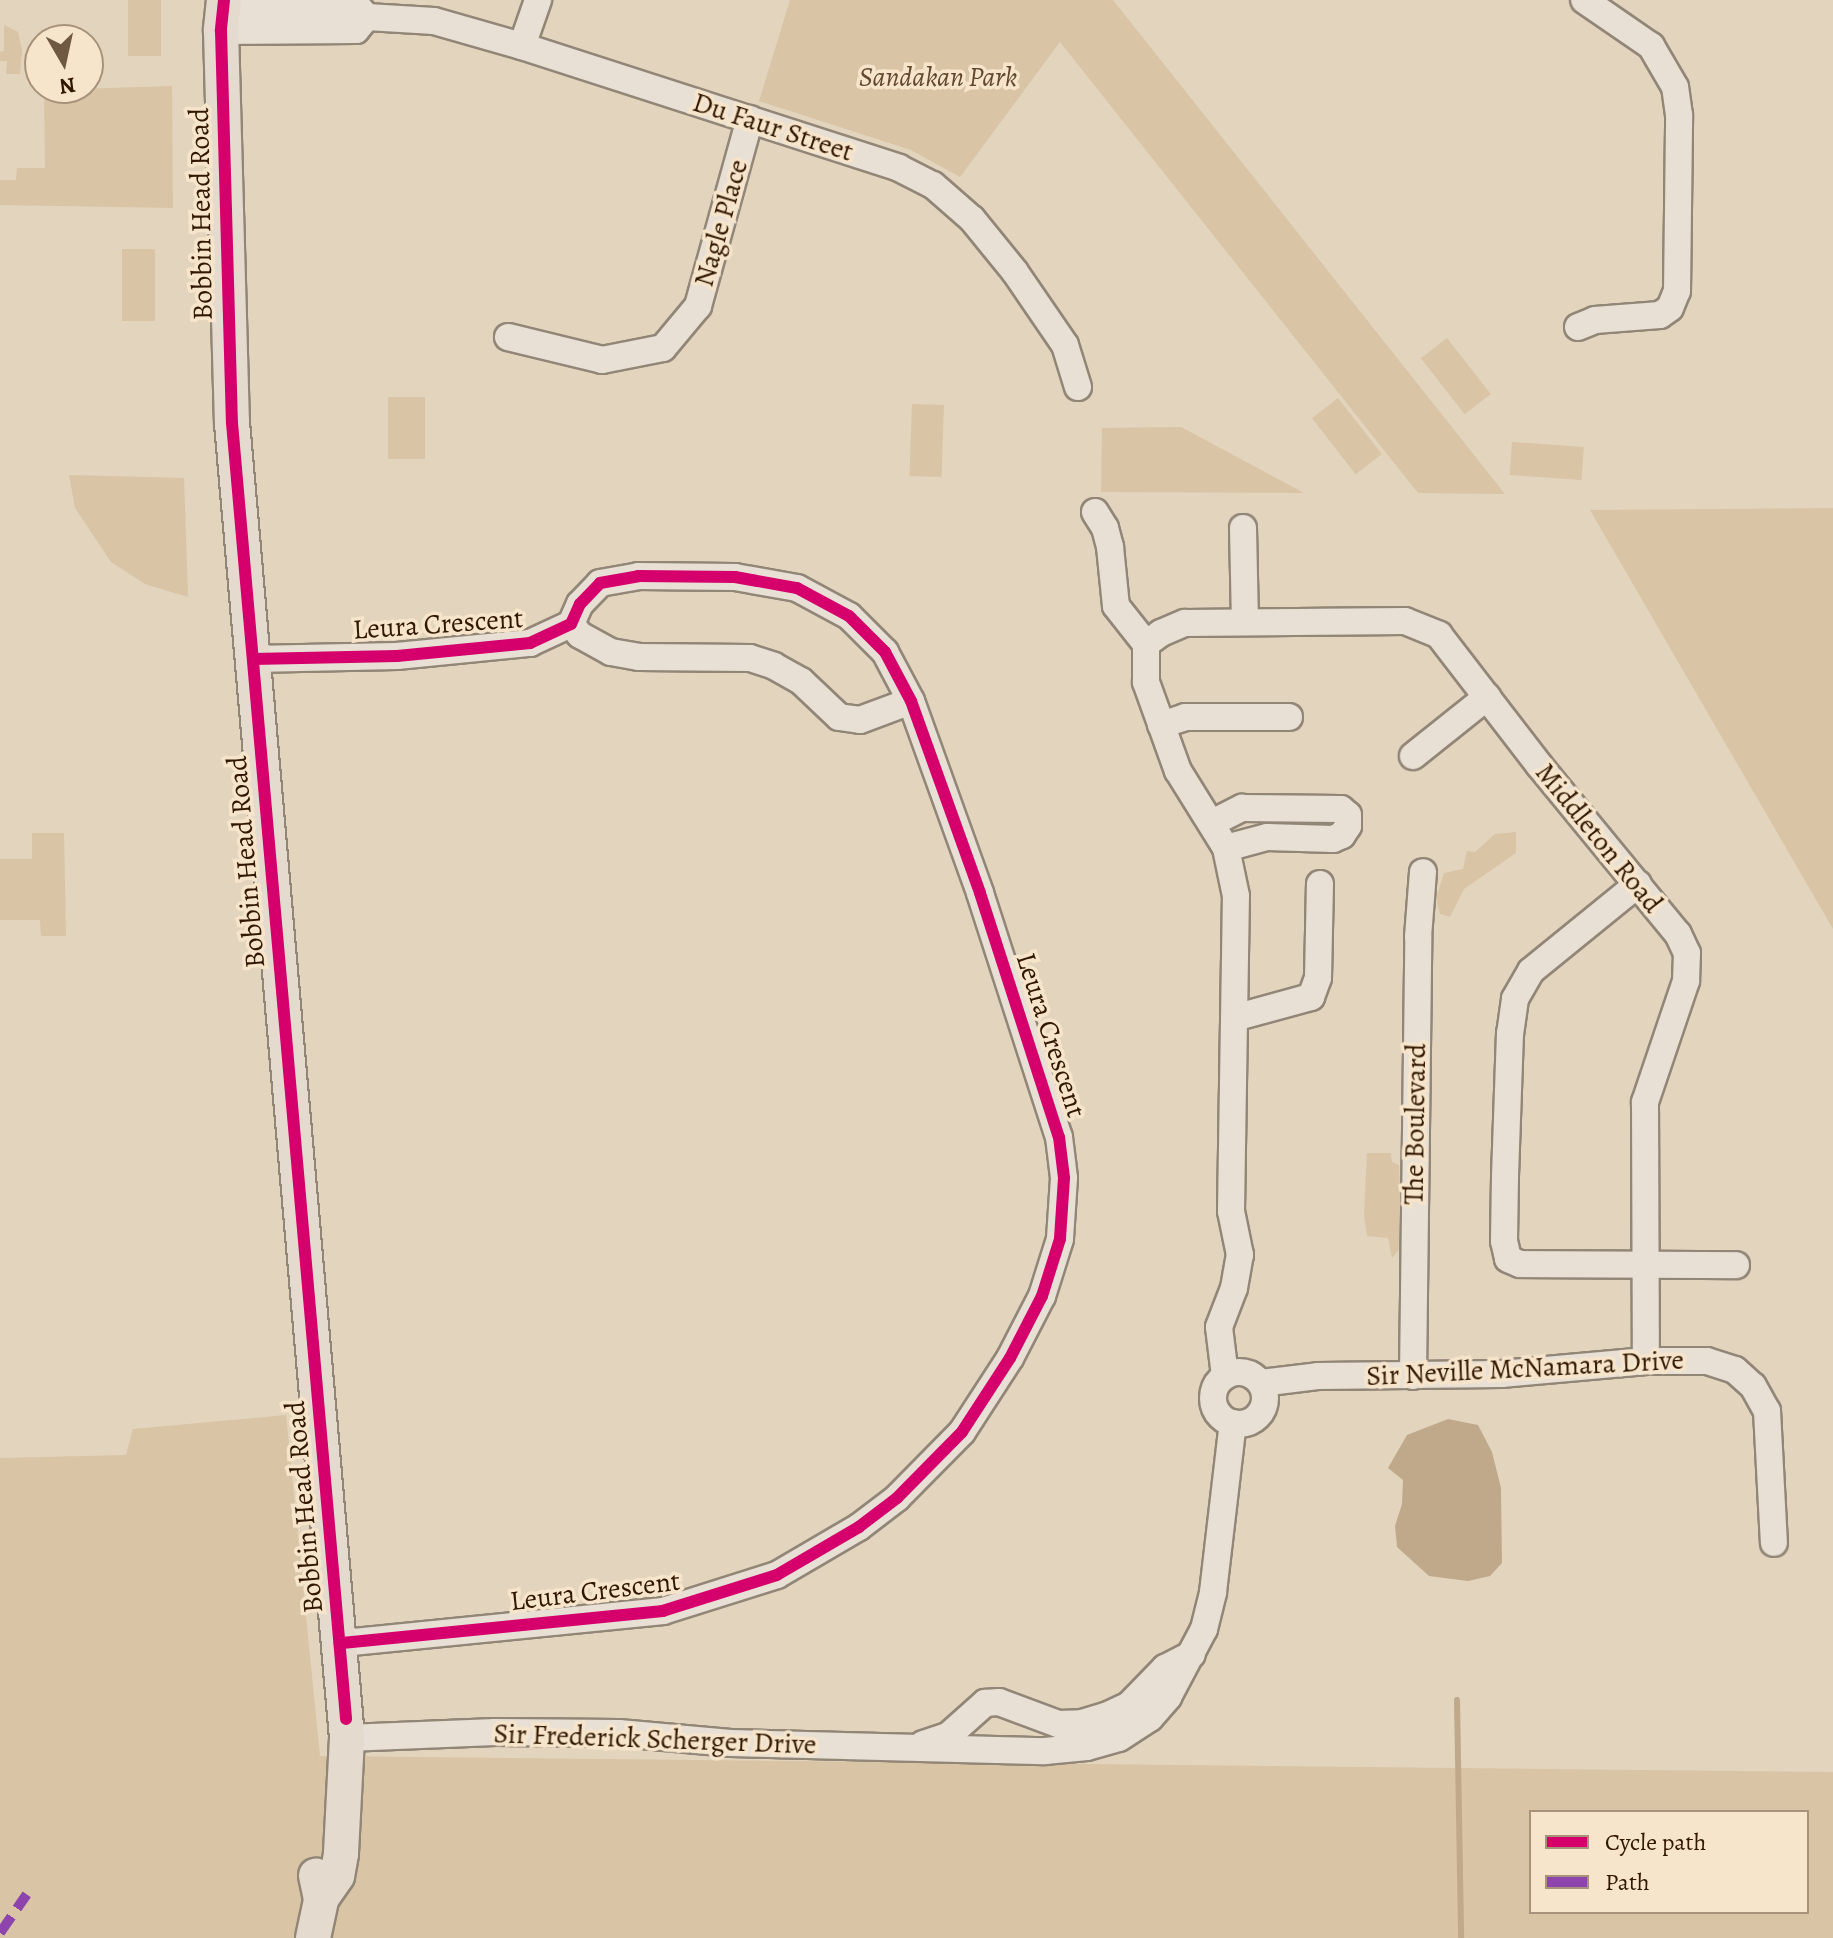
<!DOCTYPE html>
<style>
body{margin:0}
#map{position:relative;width:1833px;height:1938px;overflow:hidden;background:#e3d4be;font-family:Alegreya,serif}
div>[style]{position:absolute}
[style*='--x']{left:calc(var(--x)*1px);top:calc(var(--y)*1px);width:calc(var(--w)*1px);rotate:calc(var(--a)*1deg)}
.green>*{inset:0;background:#d9c4a5;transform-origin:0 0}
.water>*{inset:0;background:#bfa98a}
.stream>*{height:6px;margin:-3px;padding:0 3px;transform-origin:3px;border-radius:3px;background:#bfa98a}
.roads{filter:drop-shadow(2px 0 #928677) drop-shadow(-2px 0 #928677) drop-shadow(0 2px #928677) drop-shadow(0 -2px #928677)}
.minor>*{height:26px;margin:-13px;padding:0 13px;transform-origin:13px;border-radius:13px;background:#e8e0d5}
.minor>.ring{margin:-13px;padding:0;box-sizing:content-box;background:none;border:26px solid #e8e0d5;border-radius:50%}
.major>*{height:34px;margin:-17px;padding:0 17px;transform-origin:17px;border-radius:17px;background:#e4dbce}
.quiet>*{height:10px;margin-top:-5px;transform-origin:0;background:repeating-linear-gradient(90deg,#8e44ad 0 20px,transparent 0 30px)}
.cycleway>*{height:12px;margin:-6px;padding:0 6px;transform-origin:6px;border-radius:6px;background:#d6006c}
span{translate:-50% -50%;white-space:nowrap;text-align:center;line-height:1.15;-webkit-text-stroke:7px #f7e5cb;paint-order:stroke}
.park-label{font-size:28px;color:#61472c;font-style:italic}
.street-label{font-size:28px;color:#311701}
.legend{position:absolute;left:1529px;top:1810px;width:280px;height:104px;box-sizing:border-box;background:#f7e5cb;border:2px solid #a8937a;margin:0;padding:10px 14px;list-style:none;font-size:24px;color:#311701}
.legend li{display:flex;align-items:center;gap:16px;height:40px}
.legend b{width:40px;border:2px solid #a8937a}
.north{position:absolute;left:24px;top:24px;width:80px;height:80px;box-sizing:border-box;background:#f7e5cb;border:2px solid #a8937a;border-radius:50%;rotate:171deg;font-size:22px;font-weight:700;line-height:32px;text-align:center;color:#311701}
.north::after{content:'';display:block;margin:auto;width:28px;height:36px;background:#6f5943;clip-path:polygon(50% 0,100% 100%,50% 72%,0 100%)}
</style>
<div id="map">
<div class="green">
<i style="left:128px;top:0;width:33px;height:56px"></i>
<i style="clip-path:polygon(790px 0,1113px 0,1505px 494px,1418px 493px,1060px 42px,960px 177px,911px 150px,759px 101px)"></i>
<i style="clip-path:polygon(4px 25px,18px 32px,22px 50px,20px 74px,6px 74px,7px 61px,0 61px,0 52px,4px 51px)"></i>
<i style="clip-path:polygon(172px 86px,173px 208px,0 205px,0 180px,16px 180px,17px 168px,45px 168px,44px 90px)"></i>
<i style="left:155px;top:249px;width:72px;height:33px;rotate:90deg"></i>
<i style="left:1447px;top:338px;width:71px;height:33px;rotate:52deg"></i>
<i style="left:388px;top:397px;width:37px;height:62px"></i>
<i style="left:1338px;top:398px;width:71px;height:33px;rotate:52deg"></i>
<i style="left:912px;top:404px;width:32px;height:72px;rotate:2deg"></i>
<i style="clip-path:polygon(1181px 427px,1304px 493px,1101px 492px,1102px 428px)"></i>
<i style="left:1512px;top:442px;width:72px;height:33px;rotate:4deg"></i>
<i style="clip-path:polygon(69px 475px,184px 478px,188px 597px,145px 584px,111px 562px,75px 508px)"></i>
<i style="clip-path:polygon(1833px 508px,1833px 929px,1590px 510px)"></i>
<i style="clip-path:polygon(1516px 832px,1516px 853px,1464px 889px,1450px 917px,1440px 914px,1436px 898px,1444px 873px,1463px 869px,1467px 851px,1475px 852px,1495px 834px)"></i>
<i style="clip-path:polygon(32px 833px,64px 833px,66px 936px,41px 936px,40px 920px,0 920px,0 859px,32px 859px)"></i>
<i style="clip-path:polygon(1367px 1153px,1391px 1153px,1392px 1162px,1399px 1165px,1402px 1246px,1392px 1258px,1388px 1238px,1367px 1236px,1364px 1215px)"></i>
<i style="clip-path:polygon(evenodd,286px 1415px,320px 1756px,1833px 1772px,1833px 1938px,0 1938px,0 1458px,126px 1455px,133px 1429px,286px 1415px,1531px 1812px,1807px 1812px,1807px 1912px,1531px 1912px,1531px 1812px)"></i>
</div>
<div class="water">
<i style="clip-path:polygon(1448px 1419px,1478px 1425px,1492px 1452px,1501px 1488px,1502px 1563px,1490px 1576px,1468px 1581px,1429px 1576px,1397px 1547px,1395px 1526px,1402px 1504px,1403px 1480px,1388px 1468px,1407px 1435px)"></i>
</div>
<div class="stream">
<i style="--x:1457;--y:1700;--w:238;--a:89"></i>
</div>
<div class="roads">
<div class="minor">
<i style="--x:225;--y:6;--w:132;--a:0"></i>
<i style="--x:357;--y:6;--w:15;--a:48"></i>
<i style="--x:367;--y:17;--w:67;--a:3.4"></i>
<i style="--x:434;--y:21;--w:91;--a:15.9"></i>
<i style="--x:522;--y:46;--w:396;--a:17.9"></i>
<i style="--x:899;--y:168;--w:38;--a:27"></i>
<i style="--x:933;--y:185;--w:52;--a:41.1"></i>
<i style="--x:972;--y:219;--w:68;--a:50.9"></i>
<i style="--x:1015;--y:272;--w:88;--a:55.6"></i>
<i style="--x:1065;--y:345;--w:44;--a:72.8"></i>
<i style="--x:221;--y:31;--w:135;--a:-0.4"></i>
<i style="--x:356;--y:30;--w:17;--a:-50"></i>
<i style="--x:522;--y:46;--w:49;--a:-70.8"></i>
<i style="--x:1578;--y:327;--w:18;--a:-22"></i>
<i style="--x:1595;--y:320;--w:65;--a:-4.4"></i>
<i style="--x:1660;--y:315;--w:12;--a:-35"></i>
<i style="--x:1670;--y:308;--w:18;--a:-68"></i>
<i style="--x:1677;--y:291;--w:176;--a:-89.3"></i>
<i style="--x:1679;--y:115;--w:28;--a:-98"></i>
<i style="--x:1675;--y:87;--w:48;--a:-120.3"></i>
<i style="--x:1651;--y:46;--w:81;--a:-145.5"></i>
<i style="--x:508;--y:337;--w:97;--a:13.7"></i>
<i style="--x:602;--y:360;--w:62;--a:-11.1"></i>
<i style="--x:663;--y:348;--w:55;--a:-50.2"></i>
<i style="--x:698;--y:306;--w:194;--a:-74.5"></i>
<i style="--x:1095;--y:512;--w:19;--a:58"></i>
<i style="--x:1105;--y:528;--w:20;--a:75"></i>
<i style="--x:1110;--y:547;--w:59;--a:84.2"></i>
<i style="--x:1116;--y:606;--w:48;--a:51.7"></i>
<i style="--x:1243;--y:528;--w:94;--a:88.8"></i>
<i style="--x:571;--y:624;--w:14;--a:51"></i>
<i style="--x:580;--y:635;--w:35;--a:29"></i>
<i style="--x:611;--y:652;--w:28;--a:10"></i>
<i style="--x:639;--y:657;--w:111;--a:0.5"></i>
<i style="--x:750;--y:658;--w:25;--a:18"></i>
<i style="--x:774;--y:666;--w:31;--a:29"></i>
<i style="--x:801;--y:681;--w:52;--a:43.5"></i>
<i style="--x:839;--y:717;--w:21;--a:8"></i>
<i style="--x:860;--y:720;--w:54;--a:-20.4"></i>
<i style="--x:253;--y:659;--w:144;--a:-1.2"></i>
<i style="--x:397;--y:656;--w:134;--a:-5.6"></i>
<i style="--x:530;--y:643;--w:45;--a:-24.9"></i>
<i style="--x:571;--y:624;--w:22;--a:-66"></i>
<i style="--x:580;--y:604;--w:29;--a:-46"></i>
<i style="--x:600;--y:583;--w:39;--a:-10"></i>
<i style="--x:638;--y:576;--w:97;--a:0.6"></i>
<i style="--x:735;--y:577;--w:63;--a:10.1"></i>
<i style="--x:797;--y:588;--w:59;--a:28.3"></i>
<i style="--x:849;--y:616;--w:51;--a:45"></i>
<i style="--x:885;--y:652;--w:55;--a:62"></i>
<i style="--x:911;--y:701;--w:204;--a:70.2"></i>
<i style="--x:980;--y:893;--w:256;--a:72.1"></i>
<i style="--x:1059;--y:1137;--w:41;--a:83"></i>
<i style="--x:1064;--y:1178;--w:61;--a:93.8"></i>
<i style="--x:1060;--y:1239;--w:60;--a:107.5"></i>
<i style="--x:1042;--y:1296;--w:70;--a:117.3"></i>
<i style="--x:1010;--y:1358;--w:88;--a:123"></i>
<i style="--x:962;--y:1432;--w:93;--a:134.6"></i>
<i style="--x:897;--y:1498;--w:48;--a:142.7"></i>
<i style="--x:859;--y:1527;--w:95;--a:149.7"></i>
<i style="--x:777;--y:1575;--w:120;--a:162.5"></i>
<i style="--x:663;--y:1611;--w:325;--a:174.3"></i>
<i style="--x:1161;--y:725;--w:25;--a:-18"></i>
<i style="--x:1185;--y:717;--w:104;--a:0"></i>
<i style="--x:1413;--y:756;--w:95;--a:-38.6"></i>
<i style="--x:1212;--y:823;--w:34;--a:-27"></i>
<i style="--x:1242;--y:808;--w:99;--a:0.6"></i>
<i style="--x:1341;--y:809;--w:9;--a:41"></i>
<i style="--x:1348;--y:815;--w:11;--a:90"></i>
<i style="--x:1348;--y:826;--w:11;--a:124"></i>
<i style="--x:1342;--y:835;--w:10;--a:156"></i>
<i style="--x:1333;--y:839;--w:66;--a:-178.3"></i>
<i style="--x:1267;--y:837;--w:42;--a:165"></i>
<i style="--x:1638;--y:884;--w:138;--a:140.9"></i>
<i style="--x:1531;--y:971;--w:32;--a:120"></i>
<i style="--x:1515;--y:999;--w:34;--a:98"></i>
<i style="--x:1510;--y:1033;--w:144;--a:92"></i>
<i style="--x:1505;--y:1177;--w:64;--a:90.9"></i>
<i style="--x:1504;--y:1241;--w:18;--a:77"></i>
<i style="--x:1508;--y:1259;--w:13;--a:23"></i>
<i style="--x:1520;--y:1264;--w:216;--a:0.3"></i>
<i style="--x:1234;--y:1018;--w:80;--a:-15.3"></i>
<i style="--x:1311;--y:997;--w:20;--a:-70"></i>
<i style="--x:1318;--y:978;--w:94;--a:-88.8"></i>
<i class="ring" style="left:1213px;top:1372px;width:26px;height:26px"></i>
<i style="--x:1225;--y:1376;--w:49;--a:-97"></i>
<i style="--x:1219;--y:1327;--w:42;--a:-69"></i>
<i style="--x:1234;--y:1288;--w:34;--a:-80"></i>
<i style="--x:1240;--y:1255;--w:45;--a:-101.6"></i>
<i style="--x:1231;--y:1211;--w:315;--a:-89.1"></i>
<i style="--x:1236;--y:896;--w:49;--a:-101.8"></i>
<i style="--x:1226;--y:848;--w:91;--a:-121.9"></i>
<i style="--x:1178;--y:771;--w:95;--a:-109.8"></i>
<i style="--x:1146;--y:682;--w:38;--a:-90"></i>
<i style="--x:1146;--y:644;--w:19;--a:-36"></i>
<i style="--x:1161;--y:633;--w:26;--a:-23"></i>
<i style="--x:1185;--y:623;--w:220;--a:-0.5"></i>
<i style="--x:1405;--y:621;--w:37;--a:22"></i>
<i style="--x:1439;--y:635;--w:164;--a:52.4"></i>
<i style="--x:1539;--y:765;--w:219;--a:50.6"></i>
<i style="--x:1678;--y:934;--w:21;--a:65"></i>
<i style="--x:1687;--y:953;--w:28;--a:92"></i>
<i style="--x:1686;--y:981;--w:128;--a:108.7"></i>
<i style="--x:1645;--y:1102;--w:259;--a:89.8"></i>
<i style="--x:1413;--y:1376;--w:439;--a:-89.3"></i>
<i style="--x:1418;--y:937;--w:65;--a:-85.6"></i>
<i style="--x:1261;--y:1383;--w:57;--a:-7"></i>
<i style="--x:1318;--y:1376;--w:183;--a:-0.6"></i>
<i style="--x:1501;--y:1374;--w:146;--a:-5.1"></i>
<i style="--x:1646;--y:1361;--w:61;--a:0"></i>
<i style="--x:1707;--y:1361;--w:29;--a:18"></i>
<i style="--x:1735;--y:1370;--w:24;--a:42"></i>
<i style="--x:1753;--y:1386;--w:29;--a:61"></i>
<i style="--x:1767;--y:1411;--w:132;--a:87"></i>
<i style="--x:347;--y:1738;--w:148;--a:-2.3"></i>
<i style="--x:495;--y:1732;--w:124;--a:0.5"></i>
<i style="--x:619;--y:1733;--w:112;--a:5.1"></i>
<i style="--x:731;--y:1743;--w:314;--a:1.5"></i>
<i style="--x:1045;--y:1751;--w:42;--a:-5.4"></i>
<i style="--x:1087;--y:1747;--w:33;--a:-16"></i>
<i style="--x:1119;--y:1738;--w:37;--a:-33"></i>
<i style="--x:1150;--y:1718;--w:28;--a:-49"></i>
<i style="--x:1168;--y:1697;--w:77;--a:-62.1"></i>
<i style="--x:1204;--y:1629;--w:38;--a:-76"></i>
<i style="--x:1213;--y:1592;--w:170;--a:-83.3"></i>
<i style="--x:923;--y:1744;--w:26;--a:-18"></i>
<i style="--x:948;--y:1736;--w:50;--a:-41.7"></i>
<i style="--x:985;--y:1703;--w:14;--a:-4"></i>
<i style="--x:999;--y:1702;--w:63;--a:20.4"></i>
<i style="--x:1058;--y:1724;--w:24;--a:-2"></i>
<i style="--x:1082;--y:1723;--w:27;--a:-17"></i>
<i style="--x:1108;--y:1715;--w:23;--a:-25"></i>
<i style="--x:1129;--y:1705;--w:52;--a:-45.8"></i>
<i style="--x:1165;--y:1668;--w:30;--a:-27"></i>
</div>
<div class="major">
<i style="--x:224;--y:0;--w:31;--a:96"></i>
<i style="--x:221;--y:31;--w:392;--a:88.4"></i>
<i style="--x:232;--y:423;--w:1320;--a:85"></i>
<i style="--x:347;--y:1738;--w:116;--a:93"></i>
<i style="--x:341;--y:1854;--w:22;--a:100"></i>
<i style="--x:337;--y:1876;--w:28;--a:125"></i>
<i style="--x:313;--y:1938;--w:40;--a:-78"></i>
<i style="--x:321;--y:1899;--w:24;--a:-102"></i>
</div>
</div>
<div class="quiet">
<i style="--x:0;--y:1933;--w:47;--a:-55.3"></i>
</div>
<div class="cycleway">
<i style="--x:224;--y:0;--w:31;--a:96"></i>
<i style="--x:221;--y:31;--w:392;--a:88.4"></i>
<i style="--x:232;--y:423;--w:1301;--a:84.97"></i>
<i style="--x:253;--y:659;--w:144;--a:-1.2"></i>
<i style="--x:397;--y:656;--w:134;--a:-5.6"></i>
<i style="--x:530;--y:643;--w:45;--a:-24.9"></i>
<i style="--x:571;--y:624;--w:22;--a:-66"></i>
<i style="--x:580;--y:604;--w:29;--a:-46"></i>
<i style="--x:600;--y:583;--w:39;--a:-10"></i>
<i style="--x:638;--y:576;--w:97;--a:0.6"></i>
<i style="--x:735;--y:577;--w:63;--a:10.1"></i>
<i style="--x:797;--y:588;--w:59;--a:28.3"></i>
<i style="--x:849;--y:616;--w:51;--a:45"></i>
<i style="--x:885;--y:652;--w:55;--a:62"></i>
<i style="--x:911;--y:701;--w:204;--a:70.2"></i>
<i style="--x:980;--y:893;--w:256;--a:72.1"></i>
<i style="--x:1059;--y:1137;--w:41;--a:83"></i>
<i style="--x:1064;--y:1178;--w:61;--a:93.8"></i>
<i style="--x:1060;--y:1239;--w:60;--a:107.5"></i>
<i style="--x:1042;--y:1296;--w:70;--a:117.3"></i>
<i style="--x:1010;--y:1358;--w:88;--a:123"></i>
<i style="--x:962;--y:1432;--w:93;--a:134.6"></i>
<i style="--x:897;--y:1498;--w:48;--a:142.7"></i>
<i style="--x:859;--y:1527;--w:95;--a:149.7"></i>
<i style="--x:777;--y:1575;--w:120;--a:162.5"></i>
<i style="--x:663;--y:1611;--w:325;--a:174.3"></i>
</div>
<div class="park-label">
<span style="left:938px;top:77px">Sandakan Park</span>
</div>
<div class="street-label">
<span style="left:773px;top:127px;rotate:18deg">Du Faur Street</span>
<span style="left:201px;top:214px;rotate:-91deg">Bobbin Head Road</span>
<span style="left:721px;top:223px;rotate:-74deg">Nagle Place</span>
<span style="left:438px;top:624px;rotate:-4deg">Leura Crescent</span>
<span style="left:1599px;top:838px;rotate:51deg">Middleton Road</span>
<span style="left:246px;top:862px;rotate:-95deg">Bobbin Head Road</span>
<span style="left:1051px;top:1035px;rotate:72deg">Leura Crescent</span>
<span style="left:1415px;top:1124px;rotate:-89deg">The Boulevard</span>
<span style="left:1525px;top:1368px;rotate:-3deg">Sir Neville McNamara Drive</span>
<span style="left:304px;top:1507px;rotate:-95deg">Bobbin Head Road</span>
<span style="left:595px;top:1591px;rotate:-7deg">Leura Crescent</span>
<span style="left:655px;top:1739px;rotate:2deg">Sir Frederick Scherger Drive</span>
</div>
<ul class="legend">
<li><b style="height:10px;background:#d6006c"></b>Cycle path</li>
<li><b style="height:10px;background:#8e44ad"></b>Path</li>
</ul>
<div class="north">N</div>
</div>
